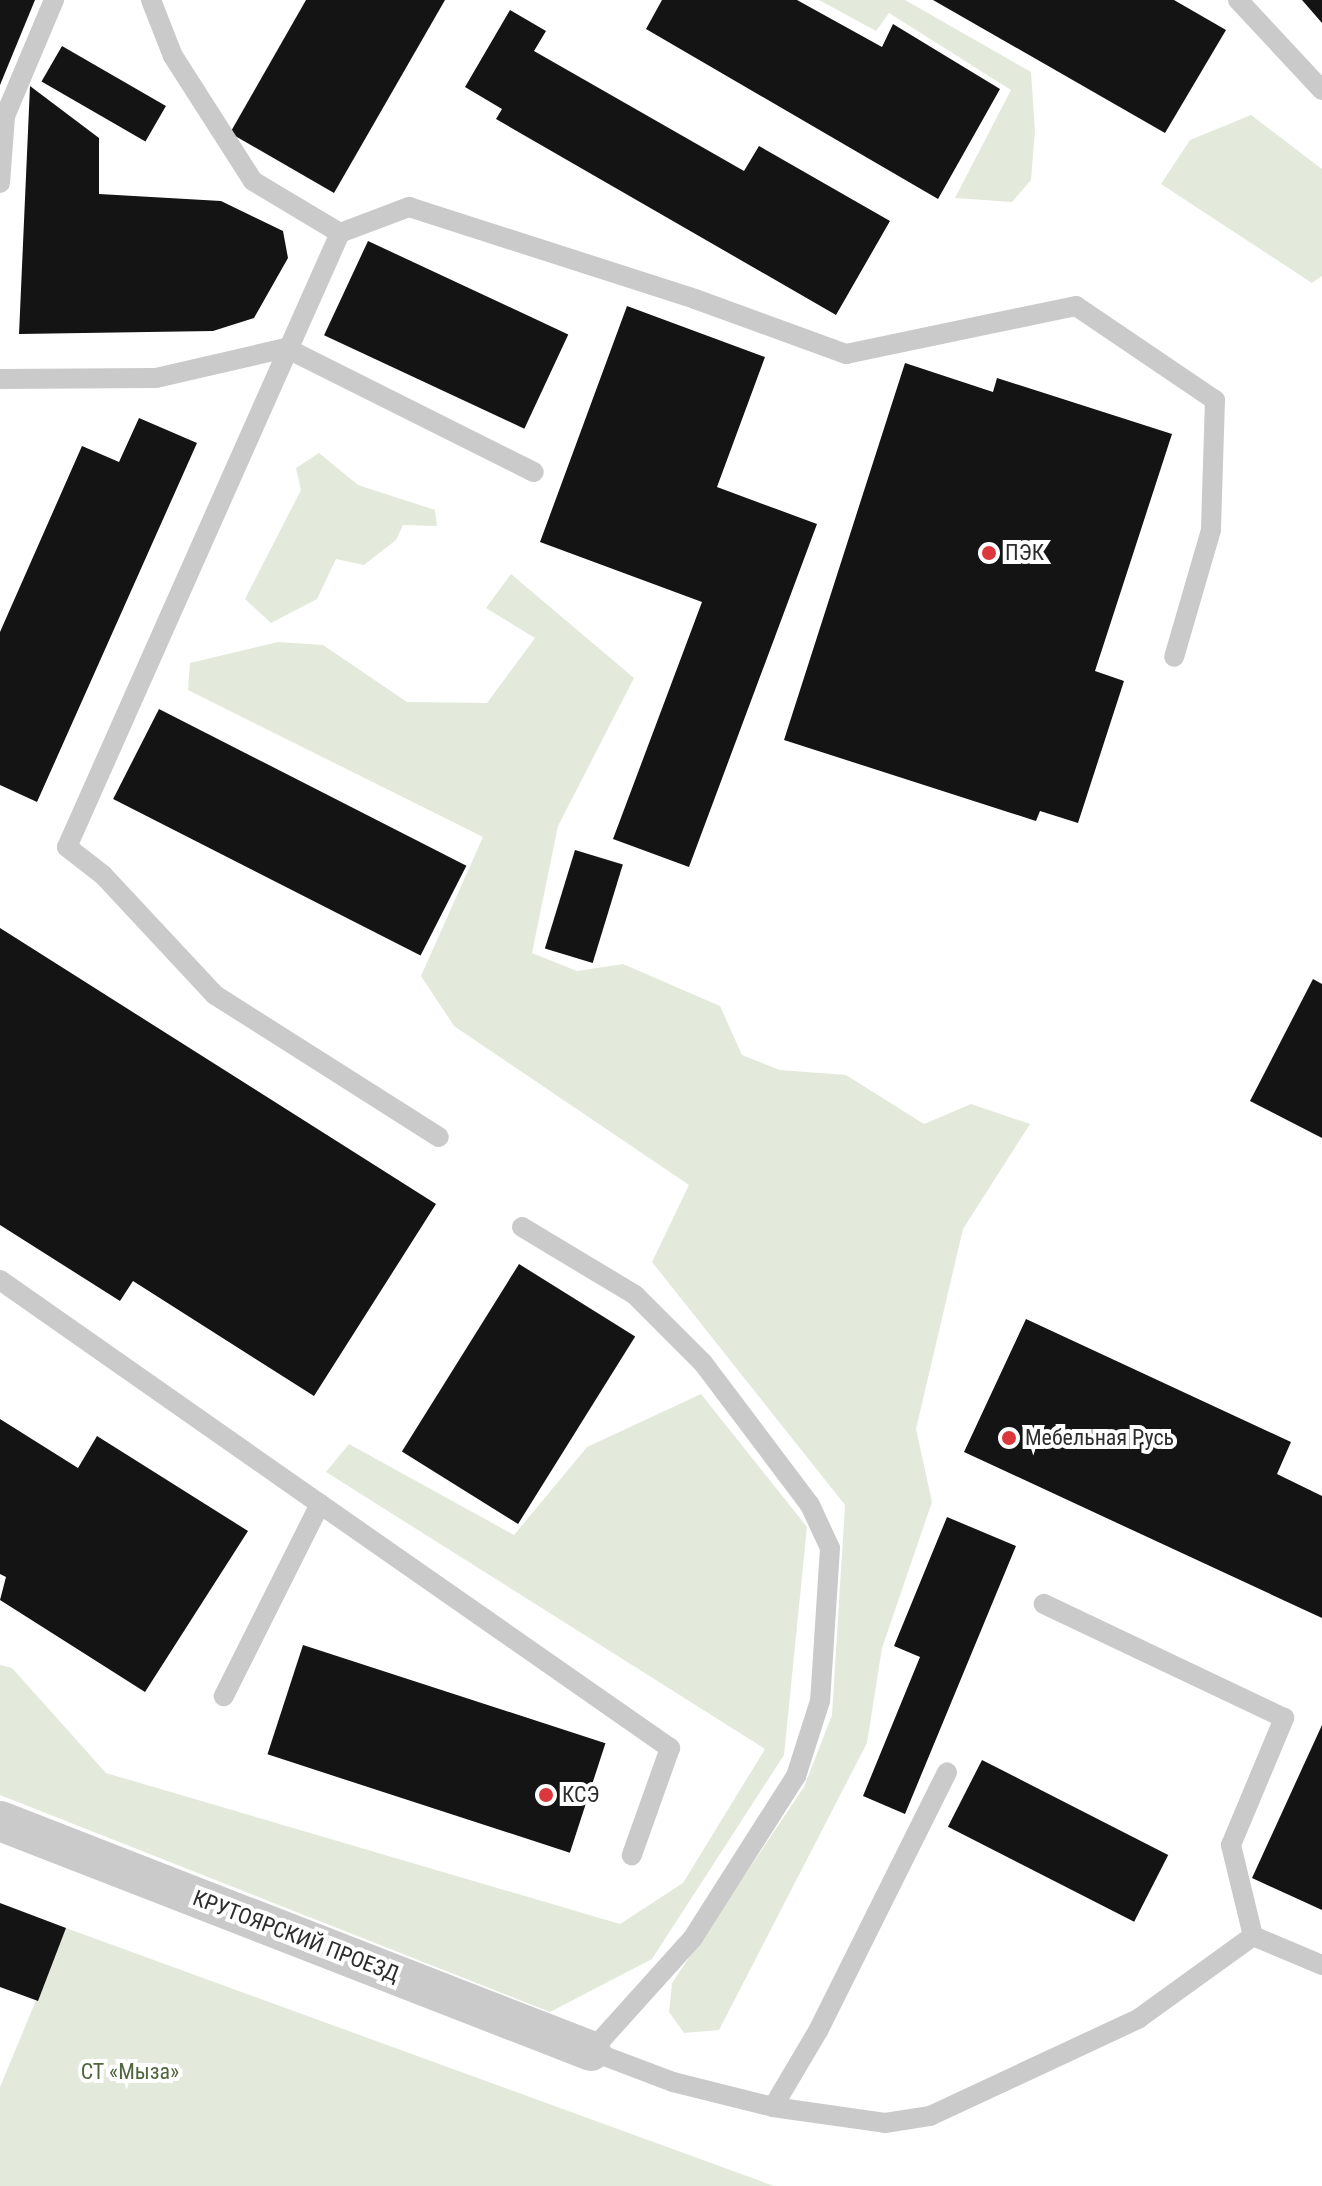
<!DOCTYPE html>
<meta charset="utf-8">
<style>
body{margin:0}
#map{position:relative;width:1322px;height:2186px;overflow:hidden;background:#fff;font-family:"Roboto Condensed",sans-serif}
div>[style]{position:absolute}
[style*='--x']{left:calc(var(--x)*1px);top:calc(var(--y)*1px);width:calc(var(--w)*1px);rotate:calc(var(--a)*1deg)}
.green>*{inset:0;background:#e3eadb}
.building>*{inset:0;background:#141414;transform-origin:0 0}
.lane>*{height:20px;margin:-10px;padding:0 10px;transform-origin:10px;border-radius:10px;background:#cacaca}
.street>*{height:40px;margin:-20px;padding:0 20px;transform-origin:20px;border-radius:20px;background:#cacaca}
.dots>*{width:22px;height:22px;translate:-50% -50%;box-sizing:border-box;border:4px solid #fff;border-radius:50%}
span{translate:-50% -50%;white-space:nowrap;text-align:center;line-height:1.15;-webkit-text-stroke:8px #fff;paint-order:stroke}
.poi-label{font-size:22px;color:#2d2d2d}
.left{translate:0 -50%;text-align:left}
.street-label{font-size:22px;color:#2d2d2d}
.park-label{font-size:22px;color:#4f663d}
</style>
<div id="map">
<div class="green">
<i style="clip-path:polygon(819px 0,905px 0,1031px 72px,1035px 131px,1031px 180px,1012px 202px,955px 198px,1011px 90px,889px 13px,876px 31px)"></i>
<i style="clip-path:polygon(1251px 115px,1322px 169px,1322px 276px,1312px 283px,1161px 184px,1190px 140px)"></i>
<i style="clip-path:polygon(319px 453px,358px 485px,435px 510px,437px 526px,403px 525px,396px 540px,364px 565px,336px 559px,317px 599px,271px 623px,245px 599px,301px 490px,296px 468px)"></i>
<i style="clip-path:polygon(511px 574px,634px 678px,558px 826px,532px 953px,577px 971px,623px 964px,720px 1006px,742px 1055px,780px 1070px,846px 1075px,924px 1124px,971px 1104px,1030px 1124px,963px 1229px,916px 1429px,932px 1502px,882px 1648px,867px 1743px,719px 2030px,684px 2033px,669px 2012px,672px 1983px,804px 1787px,832px 1715px,845px 1505px,652px 1262px,689px 1185px,454px 1026px,421px 976px,483px 837px,188px 690px,190px 663px,278px 642px,323px 645px,407px 702px,487px 703px,535px 638px,486px 608px)"></i>
<i style="clip-path:polygon(701px 1394px,807px 1527px,784px 1755px,652px 1959px,550px 2012px,0 1795px,0 1665px,12px 1668px,106px 1773px,620px 1924px,683px 1883px,765px 1749px,326px 1472px,349px 1444px,514px 1535px,587px 1447px)"></i>
<i style="clip-path:polygon(66px 1928px,774px 2186px,0 2186px,0 2087px)"></i>
</div>
<div class="building">
<i style="clip-path:polygon(0 0,35px 0,0 85px)"></i>
<i style="clip-path:polygon(306px 0,445px 0,334px 193px,230px 133px)"></i>
<i style="clip-path:polygon(662px 0,797px 0,882px 47px,893px 24px,1000px 89px,938px 199px,646px 29px)"></i>
<i style="clip-path:polygon(933px 0,1174px 0,1226px 30px,1165px 133px)"></i>
<i style="clip-path:polygon(1302px 0,1322px 0,1322px 23px)"></i>
<i style="clip-path:polygon(510px 10px,546px 31px,534px 51px,744px 171px,759px 146px,890px 221px,836px 315px,496px 119px,502px 109px,465px 87px)"></i>
<i style="left:62px;top:46px;width:120px;height:41px;rotate:30deg"></i>
<i style="clip-path:polygon(30px 86px,99px 138px,99px 194px,221px 201px,283px 231px,288px 258px,254px 318px,213px 331px,19px 334px)"></i>
<i style="left:368px;top:241px;width:221px;height:104px;rotate:25deg"></i>
<i style="clip-path:polygon(627px 306px,765px 357px,717px 487px,817px 524px,689px 867px,613px 839px,702px 602px,540px 542px)"></i>
<i style="clip-path:polygon(905px 363px,993px 392px,997px 378px,1172px 434px,1095px 671px,1124px 681px,1078px 823px,1040px 811px,1036px 821px,784px 740px)"></i>
<i style="clip-path:polygon(139px 418px,197px 443px,37px 802px,0 785px,0 632px,82px 446px,119px 462px)"></i>
<i style="left:159px;top:709px;width:345px;height:101px;rotate:27deg"></i>
<i style="left:575px;top:850px;width:50px;height:103px;rotate:17deg"></i>
<i style="clip-path:polygon(0 928px,436px 1204px,314px 1396px,133px 1281px,120px 1301px,0 1225px)"></i>
<i style="clip-path:polygon(1313px 979px,1322px 984px,1322px 1138px,1250px 1101px)"></i>
<i style="left:519px;top:1264px;width:137px;height:221px;rotate:32deg"></i>
<i style="clip-path:polygon(1026px 1319px,1291px 1442px,1277px 1474px,1322px 1496px,1322px 1618px,964px 1452px)"></i>
<i style="clip-path:polygon(0 1419px,78px 1468px,97px 1436px,248px 1531px,145px 1692px,0 1600px,6px 1577px,0 1574px)"></i>
<i style="clip-path:polygon(947px 1517px,1016px 1546px,905px 1814px,863px 1796px,920px 1657px,894px 1646px)"></i>
<i style="left:303px;top:1645px;width:318px;height:115px;rotate:18deg"></i>
<i style="clip-path:polygon(1322px 1725px,1322px 1910px,1252px 1878px)"></i>
<i style="left:982px;top:1760px;width:209px;height:75px;rotate:27deg"></i>
<i style="clip-path:polygon(0 1903px,66px 1928px,38px 2001px,0 1987px)"></i>
</div>
<div class="lane">
<i style="--x:151;--y:0;--w:60;--a:68.6"></i>
<i style="--x:173;--y:56;--w:148;--a:57.4"></i>
<i style="--x:253;--y:181;--w:101;--a:30.9"></i>
<i style="--x:340;--y:233;--w:672;--a:113.97"></i>
<i style="--x:67;--y:847;--w:46;--a:37.9"></i>
<i style="--x:103;--y:875;--w:164;--a:47"></i>
<i style="--x:215;--y:995;--w:265;--a:32.4"></i>
<i style="--x:1238;--y:0;--w:123;--a:47"></i>
<i style="--x:0;--y:183;--w:67;--a:-85.7"></i>
<i style="--x:5;--y:116;--w:126;--a:-67.1"></i>
<i style="--x:340;--y:233;--w:74;--a:-20.6"></i>
<i style="--x:409;--y:207;--w:300;--a:17.8"></i>
<i style="--x:695;--y:299;--w:161;--a:20"></i>
<i style="--x:846;--y:354;--w:235;--a:-11.8"></i>
<i style="--x:1076;--y:306;--w:168;--a:34.1"></i>
<i style="--x:1215;--y:400;--w:130;--a:91.8"></i>
<i style="--x:1211;--y:530;--w:132;--a:106.2"></i>
<i style="--x:0;--y:379;--w:156;--a:-0.4"></i>
<i style="--x:156;--y:378;--w:133;--a:-13"></i>
<i style="--x:286;--y:348;--w:277;--a:26.6"></i>
<i style="--x:522;--y:1227;--w:132;--a:31"></i>
<i style="--x:635;--y:1295;--w:96;--a:45"></i>
<i style="--x:703;--y:1363;--w:178;--a:53"></i>
<i style="--x:810;--y:1505;--w:47;--a:65.1"></i>
<i style="--x:830;--y:1548;--w:153;--a:93.7"></i>
<i style="--x:820;--y:1701;--w:79;--a:107.7"></i>
<i style="--x:796;--y:1776;--w:193;--a:122.5"></i>
<i style="--x:692;--y:1939;--w:151;--a:132"></i>
<i style="--x:591;--y:2051;--w:88;--a:20.7"></i>
<i style="--x:673;--y:2082;--w:103;--a:14"></i>
<i style="--x:773;--y:2107;--w:88;--a:-59.4"></i>
<i style="--x:818;--y:2031;--w:289;--a:-63.5"></i>
<i style="--x:0;--y:1280;--w:391;--a:35"></i>
<i style="--x:320;--y:1504;--w:215;--a:116.6"></i>
<i style="--x:320;--y:1504;--w:427;--a:34.9"></i>
<i style="--x:670;--y:1748;--w:114;--a:109.6"></i>
<i style="--x:1253;--y:1936;--w:75;--a:22.8"></i>
<i style="--x:773;--y:2107;--w:113;--a:8.1"></i>
<i style="--x:885;--y:2123;--w:46;--a:-8.8"></i>
<i style="--x:930;--y:2116;--w:230;--a:-25"></i>
<i style="--x:1138;--y:2019;--w:142;--a:-35.8"></i>
<i style="--x:1253;--y:1936;--w:94;--a:-103.6"></i>
<i style="--x:1231;--y:1845;--w:138;--a:-67.3"></i>
<i style="--x:1284;--y:1718;--w:266;--a:-154.6"></i>
</div>
<div class="street">
<i style="--x:0;--y:1821;--w:634;--a:21.26"></i>
</div>
<div class="dots">
<i style="left:989px;top:553px;background:#dc373d"></i>
<i style="left:1009px;top:1438px;background:#dc373d"></i>
<i style="left:546px;top:1795px;background:#dc373d"></i>
</div>
<div class="poi-label">
<span class="left" style="left:1005px;top:553px">ПЭК</span>
<span class="left" style="left:1025px;top:1438px">Мебельная Русь</span>
<span class="left" style="left:562px;top:1795px">КСЭ</span>
</div>
<div class="street-label">
<span style="left:296px;top:1936px;rotate:21deg">КРУТОЯРСКИЙ ПРОЕЗД</span>
</div>
<div class="park-label">
<span style="left:130px;top:2072px">СТ «Мыза»</span>
</div>
</div>
